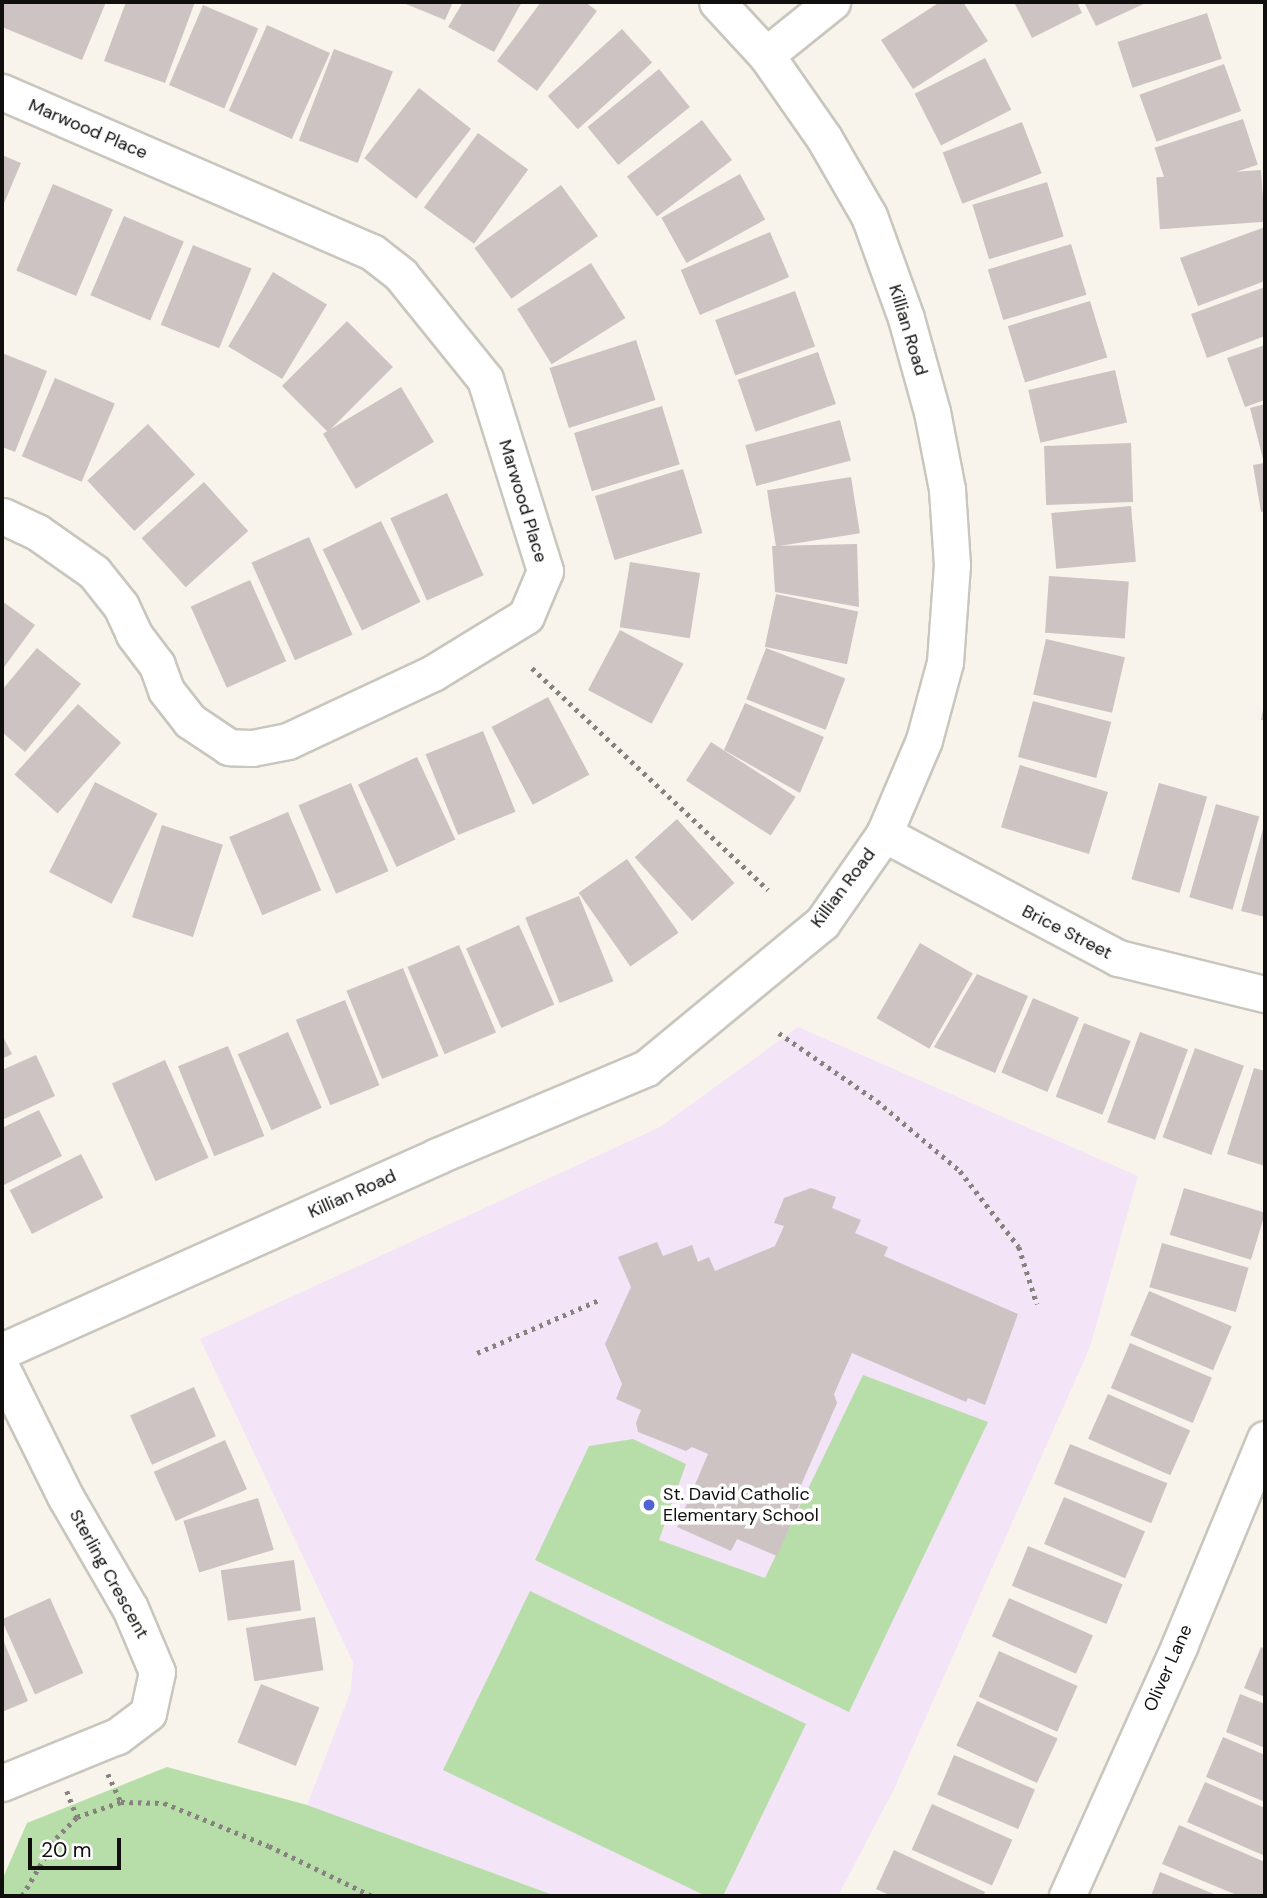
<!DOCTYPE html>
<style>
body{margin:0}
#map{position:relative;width:1267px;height:1898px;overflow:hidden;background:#f8f4ec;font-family:"DM Sans",sans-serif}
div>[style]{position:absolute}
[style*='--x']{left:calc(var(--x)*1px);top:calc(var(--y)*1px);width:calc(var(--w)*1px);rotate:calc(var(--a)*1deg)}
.education>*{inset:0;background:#f4e4f7}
.green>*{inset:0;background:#b7dda9}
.building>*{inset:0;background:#cdc3c2;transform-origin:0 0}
.path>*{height:4.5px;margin-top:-2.25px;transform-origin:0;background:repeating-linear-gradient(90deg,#86837e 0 3.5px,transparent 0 8.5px)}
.roads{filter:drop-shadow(2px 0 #c9c6be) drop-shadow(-2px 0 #c9c6be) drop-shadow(0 2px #c9c6be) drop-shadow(0 -2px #c9c6be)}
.minor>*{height:35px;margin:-17.5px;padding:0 17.5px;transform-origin:17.5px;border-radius:17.5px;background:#fff}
.dots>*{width:19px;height:19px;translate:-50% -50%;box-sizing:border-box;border:4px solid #fff;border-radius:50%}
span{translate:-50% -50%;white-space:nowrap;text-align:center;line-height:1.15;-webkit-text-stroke:7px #fff;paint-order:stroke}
.street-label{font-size:18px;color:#110f0d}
.poi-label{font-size:18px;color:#110f0d}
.left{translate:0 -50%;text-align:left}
.frame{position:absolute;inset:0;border:4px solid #110f0d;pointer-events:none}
.scale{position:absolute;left:28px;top:1838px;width:93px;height:32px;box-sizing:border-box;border:4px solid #110f0d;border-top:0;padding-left:9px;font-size:21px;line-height:24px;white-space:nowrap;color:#110f0d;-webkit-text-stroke:5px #fff;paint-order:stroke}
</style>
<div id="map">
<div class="education">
<i style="clip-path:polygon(798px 1027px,1138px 1176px,1090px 1347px,894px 1789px,838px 1896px,556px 1896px,307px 1805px,351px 1691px,353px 1662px,200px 1339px,660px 1127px)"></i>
</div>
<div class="green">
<i style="clip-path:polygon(863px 1375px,988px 1422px,849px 1712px,535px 1560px,589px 1446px,633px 1439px,686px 1464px,659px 1540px,765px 1578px)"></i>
<i style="clip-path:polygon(530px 1591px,806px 1724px,723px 1896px,706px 1896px,443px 1770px)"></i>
<i style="clip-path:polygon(167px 1767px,307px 1805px,556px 1896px,2px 1896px,2px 1880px,27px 1823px)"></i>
</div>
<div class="building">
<i style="clip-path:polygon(2px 2px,106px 2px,82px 60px,2px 27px)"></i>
<i style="clip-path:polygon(126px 2px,195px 2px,165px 83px,104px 61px)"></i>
<i style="clip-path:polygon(401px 2px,453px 2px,445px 20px)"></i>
<i style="clip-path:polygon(463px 2px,522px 2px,494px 52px,448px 27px)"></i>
<i style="clip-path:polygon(541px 2px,585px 2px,597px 11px,537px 91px,497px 61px)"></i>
<i style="clip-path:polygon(940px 2px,963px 2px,988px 41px,913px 89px,881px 40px)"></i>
<i style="clip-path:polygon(1014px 2px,1077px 2px,1082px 13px,1032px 38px)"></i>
<i style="clip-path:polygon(1084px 2px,1148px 2px,1096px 26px)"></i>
<i style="left:203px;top:5px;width:60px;height:87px;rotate:23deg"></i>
<i style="left:1207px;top:13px;width:48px;height:94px;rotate:72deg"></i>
<i style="left:267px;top:25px;width:69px;height:94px;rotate:24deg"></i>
<i style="left:622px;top:29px;width:45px;height:100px;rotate:48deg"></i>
<i style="left:334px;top:49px;width:63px;height:98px;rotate:21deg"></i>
<i style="left:985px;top:58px;width:58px;height:79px;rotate:63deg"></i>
<i style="left:1224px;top:64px;width:50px;height:90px;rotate:70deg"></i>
<i style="left:659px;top:69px;width:49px;height:92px;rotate:51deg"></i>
<i style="left:419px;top:88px;width:66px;height:89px;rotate:38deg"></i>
<i style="left:1243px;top:119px;width:48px;height:93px;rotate:72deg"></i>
<i style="left:702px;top:120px;width:50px;height:94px;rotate:53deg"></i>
<i style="left:1022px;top:122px;width:55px;height:85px;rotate:69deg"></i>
<i style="left:478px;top:133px;width:62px;height:92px;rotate:36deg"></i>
<i style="clip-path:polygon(2px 155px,21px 163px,2px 208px)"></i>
<i style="left:1261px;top:170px;width:52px;height:105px;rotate:86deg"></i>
<i style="left:740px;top:174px;width:52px;height:90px;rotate:61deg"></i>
<i style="left:1047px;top:182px;width:57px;height:78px;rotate:73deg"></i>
<i style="left:53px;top:184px;width:65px;height:94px;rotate:23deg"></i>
<i style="left:561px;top:185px;width:63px;height:107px;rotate:54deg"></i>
<i style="left:124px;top:216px;width:65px;height:86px;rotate:23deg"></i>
<i style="clip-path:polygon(1265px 227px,1265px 281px,1198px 306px,1180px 258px)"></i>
<i style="left:770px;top:232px;width:49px;height:97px;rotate:67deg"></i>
<i style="left:1071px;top:244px;width:53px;height:87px;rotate:73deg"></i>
<i style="left:193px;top:245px;width:63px;height:86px;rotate:22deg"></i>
<i style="left:591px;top:263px;width:65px;height:87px;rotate:58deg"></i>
<i style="left:273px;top:272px;width:63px;height:87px;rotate:31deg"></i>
<i style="clip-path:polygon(1265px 287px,1265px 336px,1207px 358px,1191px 314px)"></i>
<i style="left:795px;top:291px;width:59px;height:85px;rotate:70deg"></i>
<i style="left:1090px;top:301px;width:59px;height:86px;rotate:73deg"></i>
<i style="left:347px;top:321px;width:65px;height:92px;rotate:45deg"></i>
<i style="left:636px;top:340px;width:63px;height:91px;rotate:72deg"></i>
<i style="clip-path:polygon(1265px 345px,1265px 400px,1245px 407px,1227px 358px)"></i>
<i style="left:818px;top:352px;width:55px;height:85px;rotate:71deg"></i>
<i style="clip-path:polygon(2px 353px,47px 371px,15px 452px,2px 447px)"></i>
<i style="left:1115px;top:370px;width:54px;height:89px;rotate:77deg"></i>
<i style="left:55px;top:378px;width:65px;height:85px;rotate:23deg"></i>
<i style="left:401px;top:387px;width:64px;height:91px;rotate:59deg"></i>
<i style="clip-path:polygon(1265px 404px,1265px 511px,1261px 512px,1253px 465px,1264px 463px,1250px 408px)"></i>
<i style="left:662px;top:406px;width:61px;height:92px;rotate:73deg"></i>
<i style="left:840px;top:420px;width:42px;height:98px;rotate:75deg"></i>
<i style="left:148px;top:424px;width:69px;height:83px;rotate:47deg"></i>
<i style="left:1131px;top:443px;width:59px;height:87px;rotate:88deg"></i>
<i style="left:683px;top:469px;width:67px;height:92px;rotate:73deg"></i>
<i style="left:851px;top:477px;width:57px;height:85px;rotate:81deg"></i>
<i style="left:204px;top:482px;width:66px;height:84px;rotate:48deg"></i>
<i style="left:447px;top:493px;width:90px;height:62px;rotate:66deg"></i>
<i style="left:1131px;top:506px;width:56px;height:80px;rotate:85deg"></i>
<i style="left:381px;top:521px;width:90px;height:65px;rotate:64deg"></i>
<i style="left:309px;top:537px;width:107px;height:63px;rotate:66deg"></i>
<i style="clip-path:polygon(857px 544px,859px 607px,775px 592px,772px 546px)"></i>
<i style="left:630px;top:562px;width:71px;height:66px;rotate:9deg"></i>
<i style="left:1049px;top:576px;width:80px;height:57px;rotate:4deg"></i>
<i style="left:250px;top:580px;width:89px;height:65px;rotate:66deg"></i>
<i style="left:776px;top:594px;width:84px;height:54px;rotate:12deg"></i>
<i style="clip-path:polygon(2px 601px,35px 625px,2px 670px)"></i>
<i style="left:620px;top:630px;width:72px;height:68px;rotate:28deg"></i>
<i style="left:1046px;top:639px;width:81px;height:57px;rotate:13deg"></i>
<i style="clip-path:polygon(37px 648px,81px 684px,25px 752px,2px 732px,2px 690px)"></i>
<i style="left:766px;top:648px;width:85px;height:55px;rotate:21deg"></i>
<i style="left:548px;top:697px;width:88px;height:64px;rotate:62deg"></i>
<i style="clip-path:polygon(1265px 700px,1265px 720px,1261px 720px)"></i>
<i style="left:1033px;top:701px;width:81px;height:58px;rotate:15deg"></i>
<i style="clip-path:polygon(745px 703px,824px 737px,800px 793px,724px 750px)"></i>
<i style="left:78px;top:704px;width:58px;height:95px;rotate:42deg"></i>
<i style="left:483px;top:731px;width:87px;height:62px;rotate:68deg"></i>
<i style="left:711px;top:742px;width:101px;height:46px;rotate:33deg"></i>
<i style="left:417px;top:757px;width:91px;height:65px;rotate:65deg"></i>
<i style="left:1020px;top:765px;width:92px;height:65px;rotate:17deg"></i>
<i style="left:95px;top:782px;width:70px;height:101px;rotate:27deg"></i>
<i style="left:351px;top:783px;width:96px;height:57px;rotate:67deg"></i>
<i style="left:1159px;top:783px;width:50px;height:100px;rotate:16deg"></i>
<i style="left:1216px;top:804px;width:45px;height:97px;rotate:16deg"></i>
<i style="left:288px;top:812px;width:85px;height:64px;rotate:67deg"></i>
<i style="left:677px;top:819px;width:86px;height:57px;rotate:48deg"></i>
<i style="left:162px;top:825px;width:64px;height:97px;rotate:18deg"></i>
<i style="clip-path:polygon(1264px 825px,1265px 826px,1265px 917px,1241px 911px)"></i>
<i style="left:627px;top:859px;width:90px;height:59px;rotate:55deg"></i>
<i style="left:579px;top:896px;width:92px;height:58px;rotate:68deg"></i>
<i style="left:519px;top:925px;width:87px;height:58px;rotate:66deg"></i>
<i style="left:920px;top:943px;width:61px;height:87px;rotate:30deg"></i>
<i style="left:459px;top:945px;width:95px;height:56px;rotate:67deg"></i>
<i style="left:403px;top:968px;width:95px;height:61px;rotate:68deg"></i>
<i style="clip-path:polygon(977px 974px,1028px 996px,995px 1073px,934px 1047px)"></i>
<i style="left:1033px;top:998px;width:50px;height:81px;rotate:23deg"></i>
<i style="left:345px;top:1000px;width:92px;height:53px;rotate:68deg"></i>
<i style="left:1084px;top:1023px;width:50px;height:79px;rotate:21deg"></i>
<i style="left:288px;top:1032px;width:83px;height:55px;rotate:66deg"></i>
<i style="left:1140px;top:1032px;width:51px;height:96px;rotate:20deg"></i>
<i style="clip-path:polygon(2px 1035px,12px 1054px,2px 1059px)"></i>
<i style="left:228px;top:1046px;width:97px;height:54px;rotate:68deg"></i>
<i style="left:1195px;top:1048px;width:52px;height:95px;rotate:20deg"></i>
<i style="clip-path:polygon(36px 1055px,55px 1096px,2px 1120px,2px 1070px)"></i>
<i style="left:165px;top:1060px;width:107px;height:58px;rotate:66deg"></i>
<i style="clip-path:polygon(1254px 1068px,1265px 1071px,1265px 1166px,1227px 1154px)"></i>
<i style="clip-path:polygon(39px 1110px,62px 1156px,2px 1186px,2px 1128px)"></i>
<i style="left:81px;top:1154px;width:49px;height:80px;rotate:63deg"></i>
<i style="clip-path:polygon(811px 1188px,836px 1197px,832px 1208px,861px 1220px,855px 1233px,888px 1247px,884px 1256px,1018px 1314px,985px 1405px,968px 1398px,966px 1402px,852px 1353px,834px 1394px,837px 1403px,798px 1492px,804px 1494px,777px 1556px,737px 1539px,731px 1551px,677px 1527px,708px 1454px,692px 1447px,686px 1451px,638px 1432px,636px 1423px,641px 1410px,616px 1399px,622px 1384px,605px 1344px,631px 1287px,618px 1257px,657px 1242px,663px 1256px,692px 1245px,698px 1262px,709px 1257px,715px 1271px,775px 1246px,784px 1226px,774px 1223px,784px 1198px)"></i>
<i style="left:1184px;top:1188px;width:85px;height:49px;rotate:17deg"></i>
<i style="left:1162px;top:1243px;width:90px;height:46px;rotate:16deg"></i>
<i style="left:1149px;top:1291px;width:90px;height:48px;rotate:23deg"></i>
<i style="left:1130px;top:1343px;width:89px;height:49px;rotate:23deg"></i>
<i style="left:194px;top:1387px;width:54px;height:70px;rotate:66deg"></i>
<i style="left:1108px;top:1394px;width:90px;height:49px;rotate:24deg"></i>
<i style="left:225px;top:1440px;width:54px;height:78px;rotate:66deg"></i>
<i style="left:1070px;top:1444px;width:105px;height:43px;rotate:22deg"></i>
<i style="left:1064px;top:1497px;width:88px;height:51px;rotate:23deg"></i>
<i style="left:258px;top:1498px;width:54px;height:78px;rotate:73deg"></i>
<i style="left:1028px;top:1546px;width:102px;height:43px;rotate:22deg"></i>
<i style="left:294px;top:1560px;width:51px;height:74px;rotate:82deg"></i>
<i style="left:50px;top:1598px;width:82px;height:53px;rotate:66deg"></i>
<i style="left:1009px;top:1598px;width:92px;height:42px;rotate:24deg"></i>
<i style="left:315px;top:1617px;width:54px;height:70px;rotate:81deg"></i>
<i style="clip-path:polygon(2px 1637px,28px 1701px,2px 1712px)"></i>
<i style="clip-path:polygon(1261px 1647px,1265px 1649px,1265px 1697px,1244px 1688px)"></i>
<i style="left:999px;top:1651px;width:86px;height:50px;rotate:24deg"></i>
<i style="left:261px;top:1684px;width:63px;height:63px;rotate:22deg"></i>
<i style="clip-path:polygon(1240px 1694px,1265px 1704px,1265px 1748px,1226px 1732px)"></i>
<i style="left:977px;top:1701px;width:89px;height:49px;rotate:25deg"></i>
<i style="clip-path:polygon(1223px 1737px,1265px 1755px,1265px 1802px,1206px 1777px)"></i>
<i style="left:954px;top:1755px;width:88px;height:43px;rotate:23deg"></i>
<i style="clip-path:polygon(1205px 1782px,1265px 1808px,1265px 1856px,1187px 1822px)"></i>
<i style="left:932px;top:1804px;width:88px;height:50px;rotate:24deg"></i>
<i style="clip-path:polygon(1179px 1825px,1265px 1862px,1265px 1896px,1239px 1896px,1162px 1864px)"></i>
<i style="clip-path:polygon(894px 1850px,985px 1892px,983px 1896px,892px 1896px,876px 1889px)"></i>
<i style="clip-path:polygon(1160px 1872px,1219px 1896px,1151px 1896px)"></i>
</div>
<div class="path">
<i style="--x:532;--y:668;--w:324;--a:43.2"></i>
<i style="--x:779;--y:1033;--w:119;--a:34.8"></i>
<i style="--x:877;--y:1101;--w:109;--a:40.1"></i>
<i style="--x:960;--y:1171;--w:96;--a:52.2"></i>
<i style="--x:1019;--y:1247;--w:60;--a:72.5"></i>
<i style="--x:477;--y:1353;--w:133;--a:-23.5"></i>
<i style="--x:108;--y:1774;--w:31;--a:65"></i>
<i style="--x:67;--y:1791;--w:28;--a:69"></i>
<i style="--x:22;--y:1896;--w:67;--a:-59.6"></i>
<i style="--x:56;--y:1838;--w:30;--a:-45"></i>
<i style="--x:77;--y:1817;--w:46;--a:-18.8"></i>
<i style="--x:121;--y:1802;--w:43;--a:1.3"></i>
<i style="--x:164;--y:1803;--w:113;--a:22.3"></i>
<i style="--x:269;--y:1846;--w:114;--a:25.9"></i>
</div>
<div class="roads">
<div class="minor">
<i style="--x:766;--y:55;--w:85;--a:-38.8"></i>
<i style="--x:2;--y:92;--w:403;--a:23.4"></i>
<i style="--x:372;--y:252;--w:37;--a:38"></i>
<i style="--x:401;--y:275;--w:134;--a:51.1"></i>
<i style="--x:485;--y:379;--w:201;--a:72.6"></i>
<i style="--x:545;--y:571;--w:49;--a:112.9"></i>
<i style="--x:526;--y:616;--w:109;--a:148.5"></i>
<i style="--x:433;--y:673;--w:160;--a:154.9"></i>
<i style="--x:288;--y:741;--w:37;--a:169"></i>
<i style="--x:252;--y:748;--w:23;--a:-178"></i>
<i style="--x:229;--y:747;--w:47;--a:-146.3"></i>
<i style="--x:190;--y:721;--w:39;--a:-128"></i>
<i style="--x:166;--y:690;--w:27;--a:-110"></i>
<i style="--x:157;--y:665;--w:39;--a:-127"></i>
<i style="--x:134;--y:634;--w:31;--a:-115"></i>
<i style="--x:121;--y:606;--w:43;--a:-128.5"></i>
<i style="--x:94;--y:572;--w:70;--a:-144.9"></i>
<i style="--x:37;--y:532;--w:38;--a:-155"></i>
<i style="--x:884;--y:834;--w:265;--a:27.9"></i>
<i style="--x:1118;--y:958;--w:151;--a:13.8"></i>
<i style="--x:2;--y:1351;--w:477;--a:-24.1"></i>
<i style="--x:437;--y:1156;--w:227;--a:-22.8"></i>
<i style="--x:646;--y:1068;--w:228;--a:-39.5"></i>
<i style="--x:822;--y:923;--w:108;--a:-55.1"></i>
<i style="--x:884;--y:834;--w:102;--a:-66.9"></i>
<i style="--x:924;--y:740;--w:81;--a:-74.9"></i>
<i style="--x:945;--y:662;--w:97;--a:-85.9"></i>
<i style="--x:952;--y:565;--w:76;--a:-93.8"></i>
<i style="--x:947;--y:489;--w:78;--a:-101"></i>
<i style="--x:932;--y:412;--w:98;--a:-105.5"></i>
<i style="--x:906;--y:318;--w:109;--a:-109.9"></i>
<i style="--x:869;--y:216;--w:90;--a:-120"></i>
<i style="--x:824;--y:138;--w:101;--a:-124.9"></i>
<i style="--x:766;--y:55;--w:72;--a:-132.8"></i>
<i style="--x:2;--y:1369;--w:142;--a:63.6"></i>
<i style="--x:65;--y:1496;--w:129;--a:59.9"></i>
<i style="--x:130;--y:1608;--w:69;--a:67.1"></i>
<i style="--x:157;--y:1672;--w:42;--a:102.4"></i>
<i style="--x:148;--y:1713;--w:39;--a:143"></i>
<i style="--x:117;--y:1736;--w:124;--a:157.8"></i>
<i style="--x:1067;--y:1896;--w:276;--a:-65.8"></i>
<i style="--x:1180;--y:1644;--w:222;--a:-67.5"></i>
</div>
</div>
<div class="dots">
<i style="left:649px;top:1505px;background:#5062d8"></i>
</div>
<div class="street-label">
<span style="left:88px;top:129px;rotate:23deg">Marwood Place</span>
<span style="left:908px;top:330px;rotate:73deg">Killian Road</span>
<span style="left:523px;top:501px;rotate:73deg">Marwood Place</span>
<span style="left:843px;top:888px;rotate:-53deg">Killian Road</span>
<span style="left:1067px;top:932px;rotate:27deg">Brice Street</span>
<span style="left:352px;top:1194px;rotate:-24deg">Killian Road</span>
<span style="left:109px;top:1574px;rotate:61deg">Sterling Crescent</span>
<span style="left:1168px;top:1668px;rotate:-66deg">Oliver Lane</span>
</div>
<div class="poi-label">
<span class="left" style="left:663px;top:1505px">St. David Catholic<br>Elementary School</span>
</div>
<div class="frame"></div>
<div class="scale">20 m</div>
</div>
